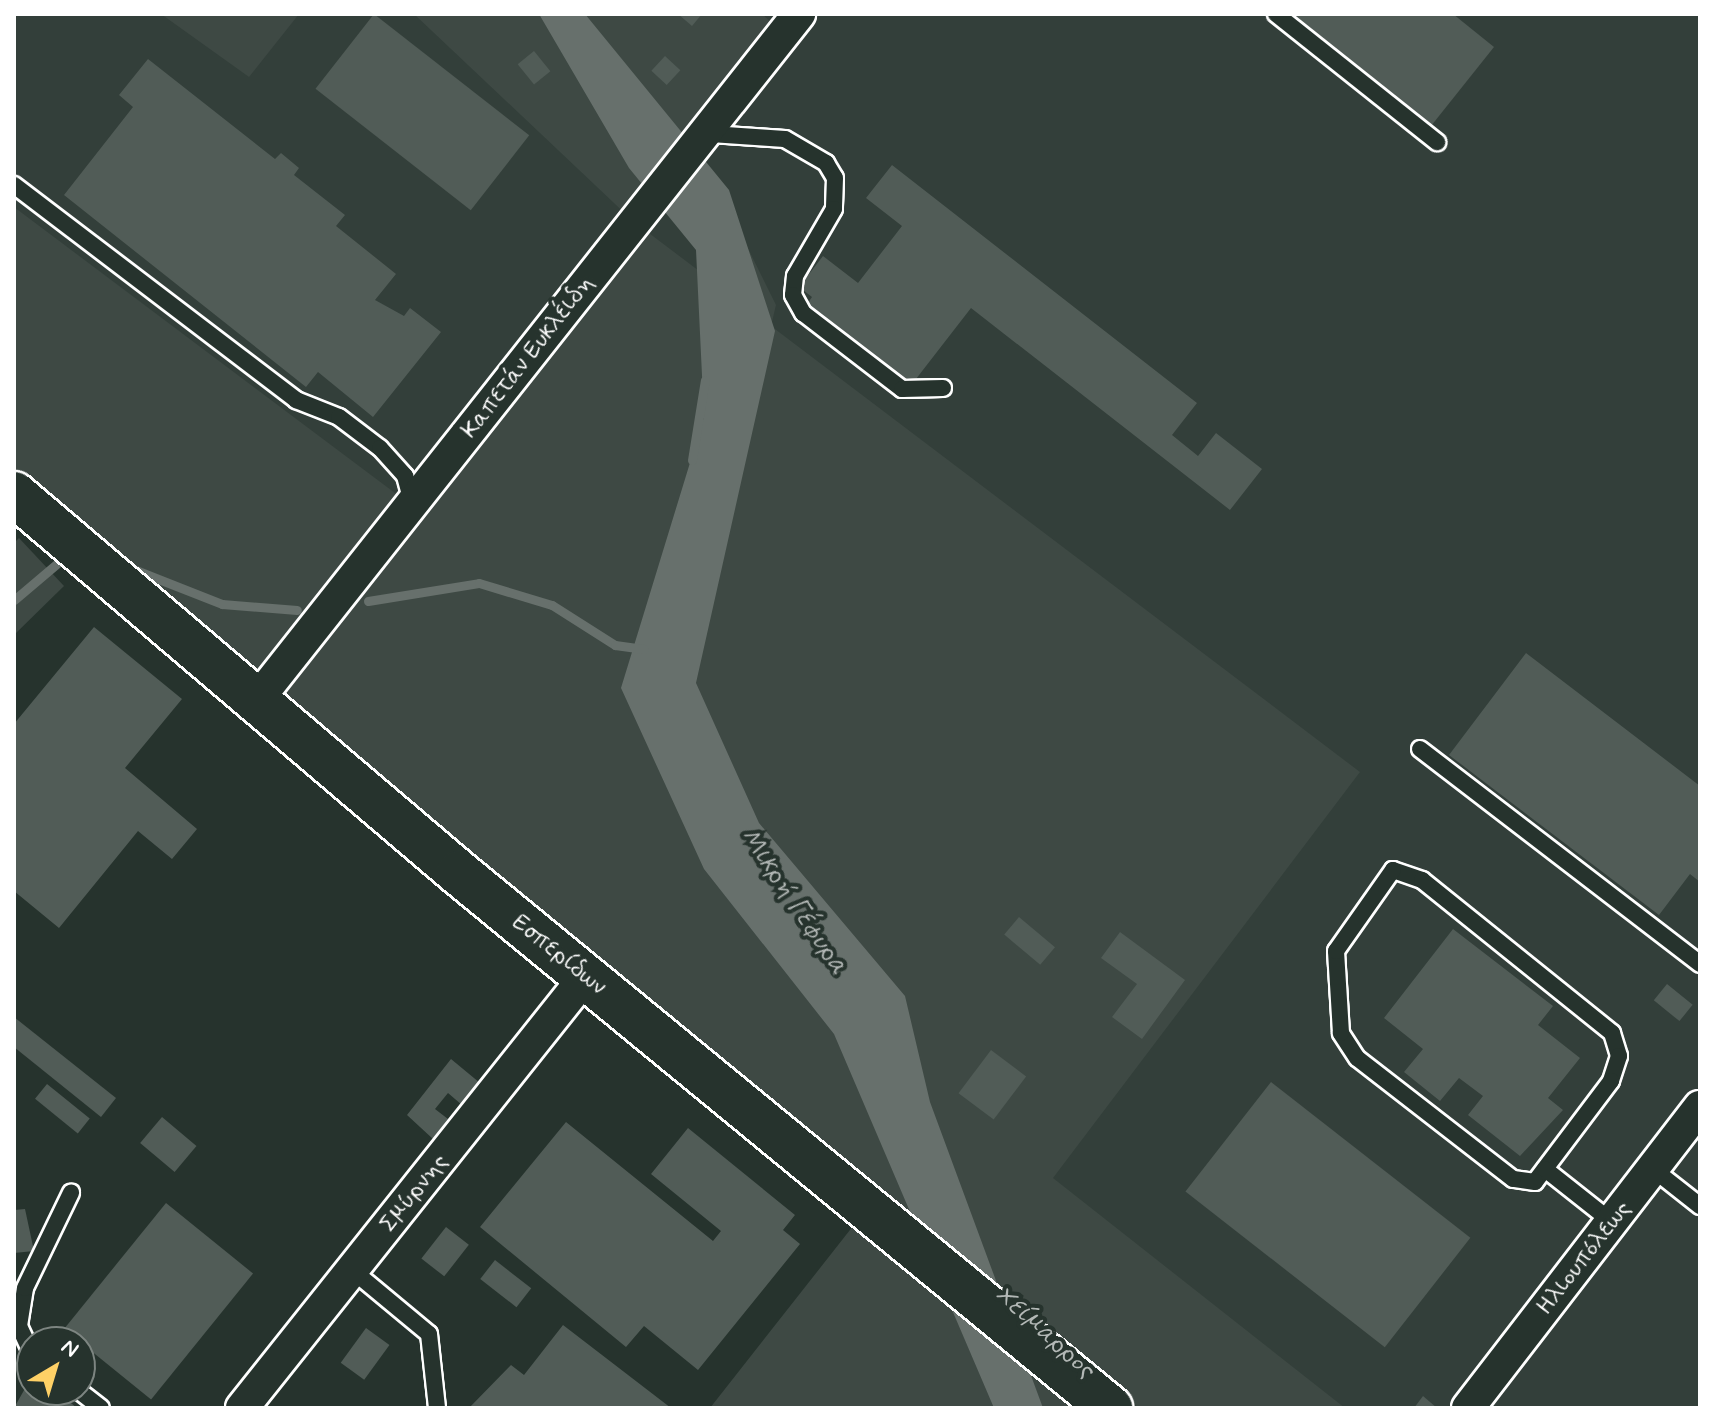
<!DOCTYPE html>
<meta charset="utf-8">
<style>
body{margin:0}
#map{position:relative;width:1714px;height:1422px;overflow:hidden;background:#26332d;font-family:Mynerve,sans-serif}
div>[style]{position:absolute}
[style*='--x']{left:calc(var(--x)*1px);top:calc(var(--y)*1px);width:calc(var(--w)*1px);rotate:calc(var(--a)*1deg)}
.built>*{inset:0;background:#333f3a}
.green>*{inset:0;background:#3e4944}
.water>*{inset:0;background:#67706c}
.stream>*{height:9px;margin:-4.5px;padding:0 4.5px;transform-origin:4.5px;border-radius:4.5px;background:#67706c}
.building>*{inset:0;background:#515c57;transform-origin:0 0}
.roads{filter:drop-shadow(2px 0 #fff) drop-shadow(-2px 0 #fff) drop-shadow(0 2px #fff) drop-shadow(0 -2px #fff)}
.lane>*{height:16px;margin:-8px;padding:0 8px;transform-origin:8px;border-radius:8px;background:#26332d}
.street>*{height:32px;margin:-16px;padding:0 16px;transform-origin:16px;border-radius:16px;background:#26332d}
.secondary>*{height:44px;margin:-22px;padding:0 22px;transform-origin:22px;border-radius:22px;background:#26332d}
span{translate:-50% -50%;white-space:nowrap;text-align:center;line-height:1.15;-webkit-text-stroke:8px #26332d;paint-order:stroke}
.street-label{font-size:24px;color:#fff}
.water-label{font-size:26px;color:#b3b8b6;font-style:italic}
.frame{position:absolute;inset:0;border:16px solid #fff;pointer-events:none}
.north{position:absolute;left:16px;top:1326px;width:80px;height:80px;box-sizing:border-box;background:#26332d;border:2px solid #7d8581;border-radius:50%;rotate:38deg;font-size:22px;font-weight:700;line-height:32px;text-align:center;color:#fff}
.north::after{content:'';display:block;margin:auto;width:28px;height:36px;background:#ffd166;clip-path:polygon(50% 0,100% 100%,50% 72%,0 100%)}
</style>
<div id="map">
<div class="built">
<i style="clip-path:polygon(14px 14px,1700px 14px,1700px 1408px,1134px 1408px,14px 469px)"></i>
</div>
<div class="green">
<i style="clip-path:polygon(161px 14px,299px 14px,249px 77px)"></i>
<i style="clip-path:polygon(evenodd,414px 14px,762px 14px,784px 34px,690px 152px,729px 210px,776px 305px,771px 326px,1360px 772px,1053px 1178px,1345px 1408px,1139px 1408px,1122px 1393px,1084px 1408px,710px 1408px,857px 1221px,827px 1151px,284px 693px,633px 221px,414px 14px,655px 195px,726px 274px,723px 289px,633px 221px,655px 195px)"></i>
<i style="clip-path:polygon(14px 207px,399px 496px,256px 673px,14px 472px)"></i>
<i style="clip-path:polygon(19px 538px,64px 586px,14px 635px,14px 543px)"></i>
</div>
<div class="water">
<i style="clip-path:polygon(539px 14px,585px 14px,729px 190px,775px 331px,696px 683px,759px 823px,905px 996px,930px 1102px,1043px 1408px,994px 1408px,834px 1034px,704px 869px,621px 688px,704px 417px,696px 250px,629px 168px)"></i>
</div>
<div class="stream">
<i style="--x:692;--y:460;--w:81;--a:-80.8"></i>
<i style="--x:133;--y:569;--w:96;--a:21.5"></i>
<i style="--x:222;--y:604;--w:75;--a:4.6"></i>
<i style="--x:14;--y:600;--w:70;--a:-40.3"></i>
<i style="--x:368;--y:601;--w:112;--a:-9.2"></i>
<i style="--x:479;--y:583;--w:76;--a:16.8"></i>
<i style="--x:552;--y:605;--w:75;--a:32.4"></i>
<i style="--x:615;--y:645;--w:29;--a:8"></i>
</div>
<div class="building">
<i style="left:374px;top:14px;width:197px;height:95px;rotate:38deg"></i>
<i style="clip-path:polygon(678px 14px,702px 14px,692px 26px)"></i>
<i style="clip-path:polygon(1288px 14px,1453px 14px,1494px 47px,1431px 126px)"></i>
<i style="left:534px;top:51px;width:26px;height:21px;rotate:51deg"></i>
<i style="left:665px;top:56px;width:21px;height:20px;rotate:43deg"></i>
<i style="clip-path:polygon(148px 59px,275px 159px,281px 153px,299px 168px,294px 175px,345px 215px,336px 226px,396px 274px,375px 300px,404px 316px,410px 308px,441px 332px,373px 417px,318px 372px,306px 387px,64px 195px,133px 107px,119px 95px)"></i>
<i style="clip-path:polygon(892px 165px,1197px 403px,1172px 435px,1198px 456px,1216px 433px,1262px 469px,1230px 510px,971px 308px,909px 388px,805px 307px,812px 297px,799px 287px,823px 256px,858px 283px,902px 226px,866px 198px)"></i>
<i style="clip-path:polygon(94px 627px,182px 699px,125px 768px,197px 829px,172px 859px,138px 831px,59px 928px,14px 891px,14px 724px)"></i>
<i style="clip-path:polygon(1526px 653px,1700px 786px,1700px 882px,1690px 874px,1659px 915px,1449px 755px)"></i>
<i style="left:1019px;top:917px;width:47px;height:23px;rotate:40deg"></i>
<i style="clip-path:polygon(1453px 929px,1553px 1006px,1538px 1025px,1580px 1058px,1548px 1098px,1563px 1110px,1520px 1156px,1468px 1115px,1483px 1096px,1459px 1078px,1440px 1101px,1404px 1072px,1423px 1049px,1384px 1018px)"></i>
<i style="clip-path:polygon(1120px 932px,1185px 980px,1142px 1039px,1112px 1017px,1137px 984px,1101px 958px)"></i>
<i style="left:1667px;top:984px;width:33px;height:21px;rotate:39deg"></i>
<i style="clip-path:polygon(14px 1017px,116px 1098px,101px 1117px,14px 1047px)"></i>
<i style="left:991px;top:1050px;width:44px;height:54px;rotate:37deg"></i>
<i style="clip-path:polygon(451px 1059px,480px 1083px,462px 1105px,448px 1093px,435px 1109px,448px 1119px,433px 1139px,407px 1115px)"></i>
<i style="left:1271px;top:1082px;width:253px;height:139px;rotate:38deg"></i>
<i style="left:47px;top:1084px;width:55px;height:19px;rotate:39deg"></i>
<i style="left:162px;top:1117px;width:45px;height:34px;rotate:40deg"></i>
<i style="clip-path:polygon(566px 1122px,713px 1241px,721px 1231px,651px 1174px,688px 1128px,795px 1215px,783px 1230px,800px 1244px,698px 1370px,644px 1326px,626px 1347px,480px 1227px)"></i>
<i style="left:166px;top:1203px;width:112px;height:162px;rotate:39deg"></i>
<i style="clip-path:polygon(25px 1209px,34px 1251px,14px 1253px,14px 1210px)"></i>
<i style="left:446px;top:1227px;width:29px;height:40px;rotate:38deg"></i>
<i style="left:495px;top:1260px;width:46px;height:24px;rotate:38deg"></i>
<i style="clip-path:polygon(563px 1325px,671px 1408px,469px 1408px,511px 1365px,524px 1375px)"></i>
<i style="left:366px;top:1328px;width:29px;height:43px;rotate:36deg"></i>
<i style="clip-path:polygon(32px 1376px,32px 1390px,55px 1390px,77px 1408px,14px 1408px)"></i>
<i style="clip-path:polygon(1423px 1396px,1437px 1408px,1414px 1408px)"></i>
</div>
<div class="roads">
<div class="lane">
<i style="--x:1276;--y:14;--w:206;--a:38.5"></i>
<i style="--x:711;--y:134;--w:74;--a:3.9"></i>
<i style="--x:785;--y:139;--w:48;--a:30.3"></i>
<i style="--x:826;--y:163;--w:17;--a:59"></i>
<i style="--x:835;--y:178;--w:31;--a:92"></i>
<i style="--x:834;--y:209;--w:78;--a:120.2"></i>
<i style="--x:795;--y:276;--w:19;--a:96"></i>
<i style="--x:793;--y:295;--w:21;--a:61"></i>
<i style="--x:803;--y:313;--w:125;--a:37.5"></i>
<i style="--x:902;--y:389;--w:41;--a:-1.4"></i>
<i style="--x:14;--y:185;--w:355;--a:37.3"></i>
<i style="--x:296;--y:400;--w:46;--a:21.6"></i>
<i style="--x:339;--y:417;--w:51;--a:37.1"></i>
<i style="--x:380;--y:448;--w:38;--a:48"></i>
<i style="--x:405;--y:476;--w:30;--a:75"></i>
<i style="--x:1420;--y:749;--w:353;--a:37.5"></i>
<i style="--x:1393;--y:870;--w:31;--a:19"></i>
<i style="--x:1422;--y:880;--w:244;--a:38.8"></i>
<i style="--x:1612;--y:1033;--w:24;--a:73"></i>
<i style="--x:1619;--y:1056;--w:26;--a:108"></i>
<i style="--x:1611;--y:1081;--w:126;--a:127"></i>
<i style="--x:1535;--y:1182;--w:22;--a:-172"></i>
<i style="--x:1513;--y:1179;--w:197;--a:-142.2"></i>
<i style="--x:1357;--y:1058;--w:30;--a:-123"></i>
<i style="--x:1341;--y:1033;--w:82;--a:-93.5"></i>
<i style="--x:1336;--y:951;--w:99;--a:-54.9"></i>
<i style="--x:1545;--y:1169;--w:85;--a:38.3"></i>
<i style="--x:1653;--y:1169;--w:60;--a:38.2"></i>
<i style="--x:352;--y:1270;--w:100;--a:39.7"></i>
<i style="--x:429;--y:1334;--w:74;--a:83.8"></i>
<i style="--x:32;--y:1354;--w:31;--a:-115"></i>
<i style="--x:19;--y:1326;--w:38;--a:-81"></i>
<i style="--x:25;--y:1288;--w:106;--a:-64.2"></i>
<i style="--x:78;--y:1390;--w:29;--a:38"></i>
</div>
<div class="street">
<i style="--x:256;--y:701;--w:876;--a:-51.68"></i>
<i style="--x:242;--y:1408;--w:551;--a:-51.49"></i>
<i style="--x:1468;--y:1408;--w:380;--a:-52.4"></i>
</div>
<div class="secondary">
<i style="--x:14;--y:494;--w:585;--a:40.42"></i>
<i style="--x:459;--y:873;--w:843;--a:39.41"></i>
</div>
</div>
<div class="street-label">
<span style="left:528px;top:357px;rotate:-52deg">Καπετάν Ευκλέιδη</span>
<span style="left:559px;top:955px;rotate:39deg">Εσπερίδων</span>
<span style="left:414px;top:1193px;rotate:-51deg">Σμύρνης</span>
<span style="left:1584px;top:1258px;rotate:-52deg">Ηλιουπόλεως</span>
</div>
<div class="water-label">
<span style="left:793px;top:902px;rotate:56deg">Μικρή Γέφυρα</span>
<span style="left:1044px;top:1333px;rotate:42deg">Χείμαρρος</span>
</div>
<div class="frame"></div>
<div class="north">N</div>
</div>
